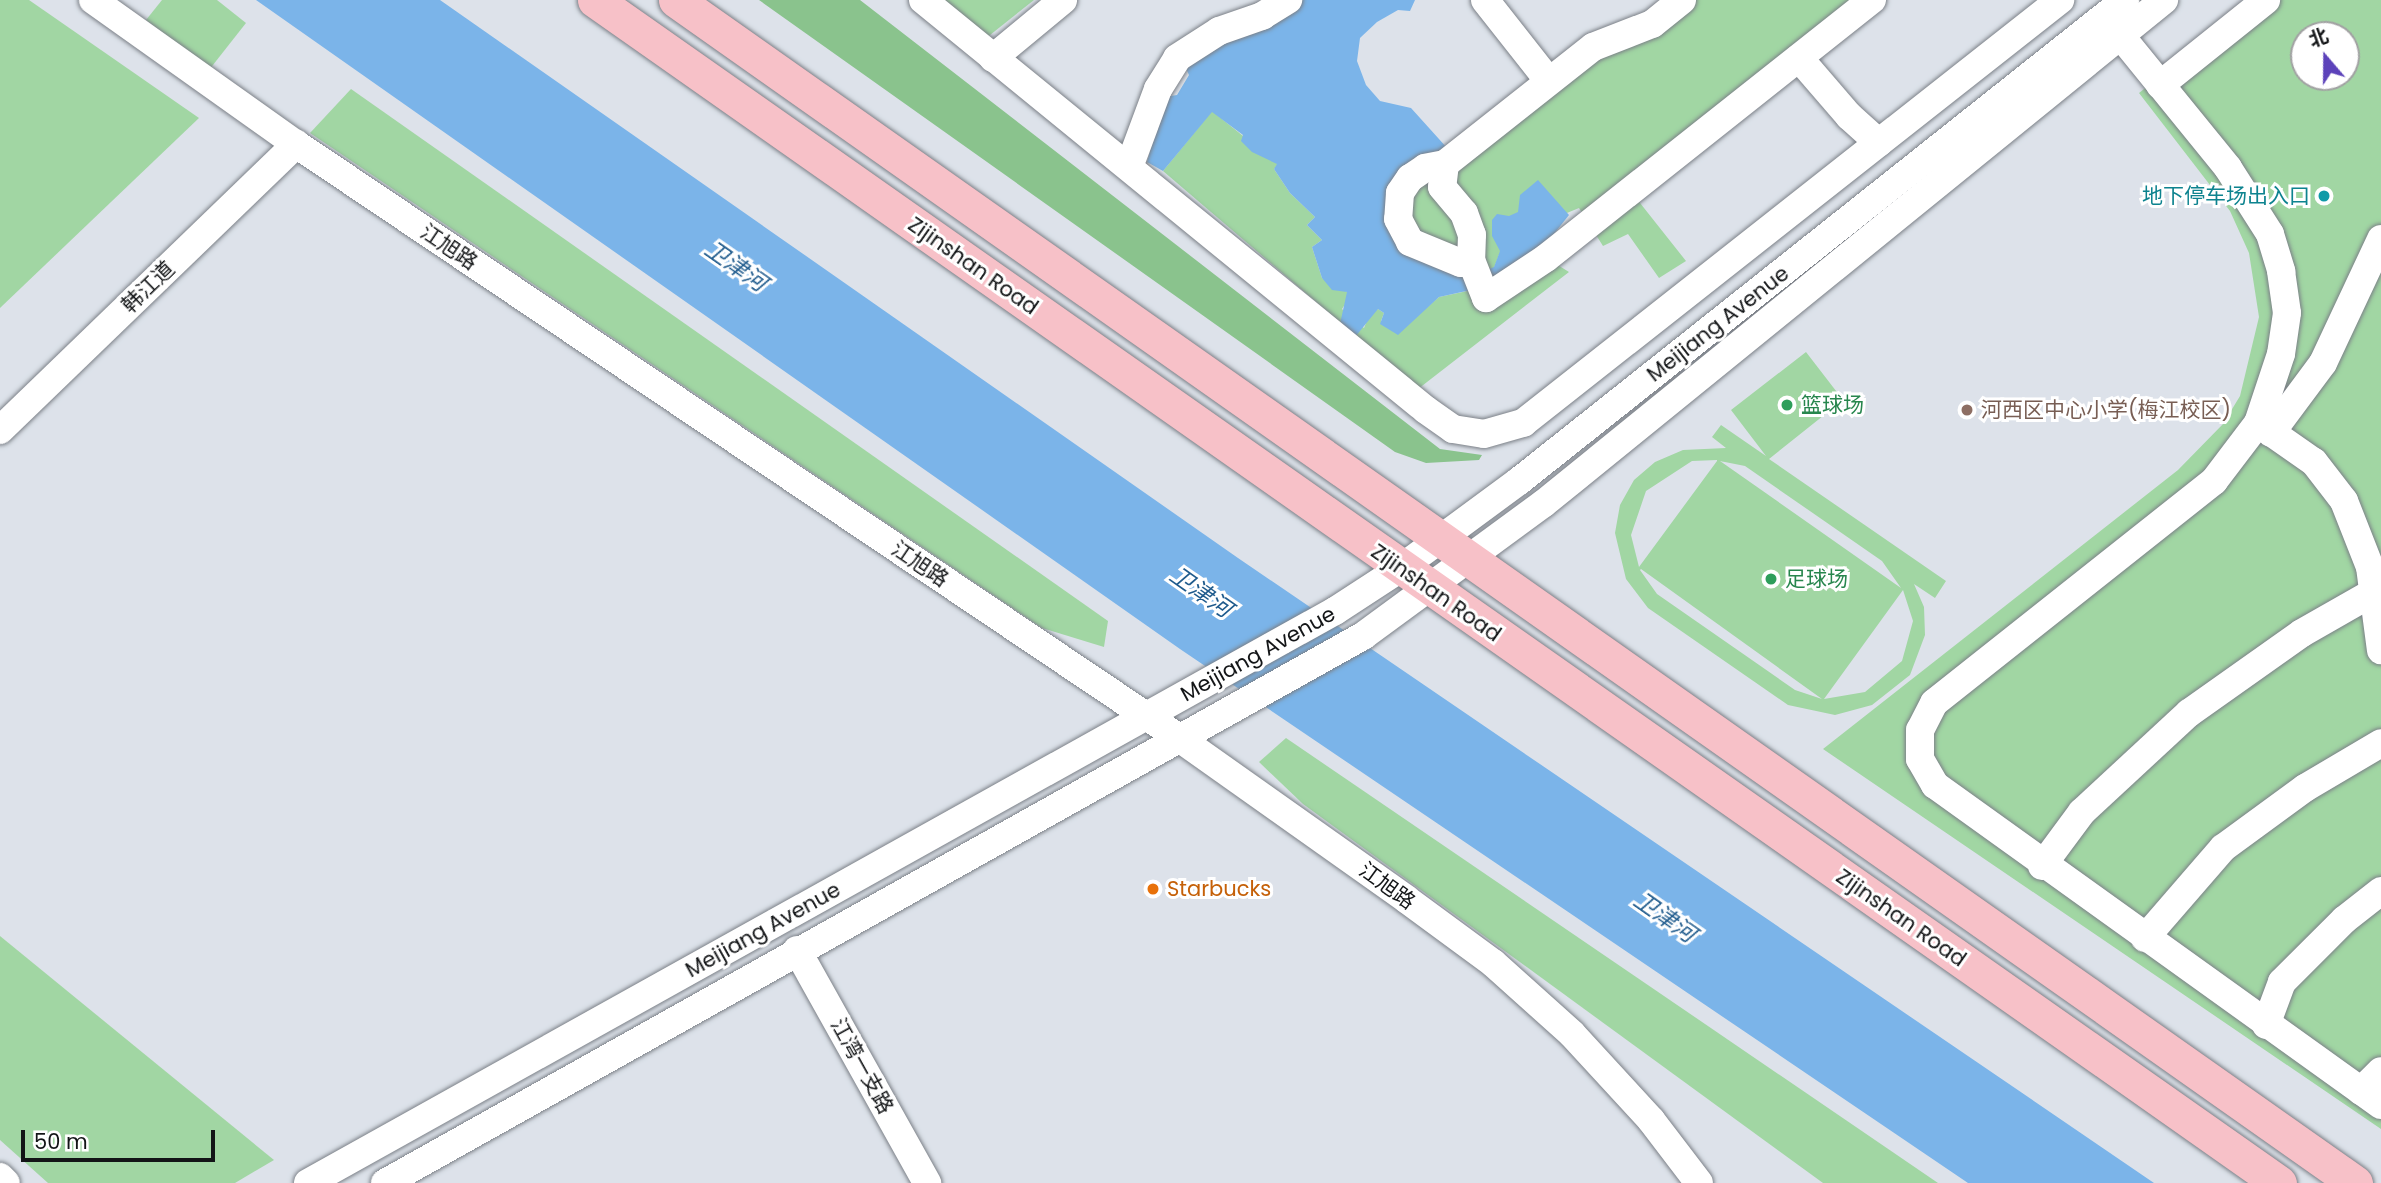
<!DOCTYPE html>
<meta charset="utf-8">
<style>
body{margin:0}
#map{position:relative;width:2381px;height:1183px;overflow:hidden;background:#dde2ea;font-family:Poppins,"Noto Sans SC",sans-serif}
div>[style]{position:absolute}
.green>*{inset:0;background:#a1d6a3}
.forest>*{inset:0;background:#8ac38d}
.water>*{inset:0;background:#7bb4e9}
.roads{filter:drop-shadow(0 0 2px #7b8087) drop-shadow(0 0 2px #7b8087)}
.minor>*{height:28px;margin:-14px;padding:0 14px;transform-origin:14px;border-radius:14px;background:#fff}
.major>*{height:35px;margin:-17.5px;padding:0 17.5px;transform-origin:17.5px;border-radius:17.5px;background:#f7c1c8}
.dots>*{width:19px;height:19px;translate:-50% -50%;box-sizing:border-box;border:4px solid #fff;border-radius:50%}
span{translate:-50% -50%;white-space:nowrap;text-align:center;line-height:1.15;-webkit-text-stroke:6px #fff;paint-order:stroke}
.culture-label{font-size:21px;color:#0d838f}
.right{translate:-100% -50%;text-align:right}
.street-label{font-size:21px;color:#131517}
.leisure-label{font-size:21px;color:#27864d}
.left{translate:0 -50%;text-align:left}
.education-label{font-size:21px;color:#785e54}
.food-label{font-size:21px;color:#c56008}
.water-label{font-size:23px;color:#1f5b8d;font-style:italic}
.north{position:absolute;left:2290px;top:21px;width:70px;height:70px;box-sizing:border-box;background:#fff;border:2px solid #a1a1a2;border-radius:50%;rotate:340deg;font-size:19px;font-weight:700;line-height:28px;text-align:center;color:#131517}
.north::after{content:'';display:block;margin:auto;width:24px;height:32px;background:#5c42ba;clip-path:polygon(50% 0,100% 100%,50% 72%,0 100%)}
.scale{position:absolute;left:21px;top:1130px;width:194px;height:32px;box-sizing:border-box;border:4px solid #131517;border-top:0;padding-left:9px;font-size:21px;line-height:24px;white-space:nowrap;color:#131517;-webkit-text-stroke:5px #fff;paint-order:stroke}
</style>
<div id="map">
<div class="green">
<i style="clip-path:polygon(0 0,29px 0,199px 118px,0 308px)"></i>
<i style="clip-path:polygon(162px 0,217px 0,246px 23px,209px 70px,146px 20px)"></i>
<i style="clip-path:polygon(939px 0,1034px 0,985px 39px)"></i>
<i style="clip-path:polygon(1666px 0,1855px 0,1625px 184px,1686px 261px,1659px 278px,1628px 234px,1603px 246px,1579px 208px,1511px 236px,1569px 272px,1418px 389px,1163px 171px,1212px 111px,1278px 164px,1274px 169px,1290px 193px,1315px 217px,1307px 225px,1322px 240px,1312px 247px,1322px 278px,1347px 292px,1349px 298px,1342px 309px,1364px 328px,1370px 313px,1378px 309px,1384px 313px,1381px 321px,1402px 329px,1439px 297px,1491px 286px,1500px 252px,1494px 268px,1468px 278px,1441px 258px,1388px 193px,1452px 166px)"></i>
<i style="clip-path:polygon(evenodd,2256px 0,2381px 0,2381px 1129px,1823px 749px,2178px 470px,2223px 424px,2240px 396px,2259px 317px,2249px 253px,2230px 211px,2139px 93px,2256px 0,2304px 35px,2346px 35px,2346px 77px,2304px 77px,2304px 35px)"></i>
<i style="clip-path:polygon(351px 89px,1108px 621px,1104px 647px,1042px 628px,310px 133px)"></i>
<i style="clip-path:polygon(evenodd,1806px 352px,1843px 400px,1769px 459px,1946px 581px,1935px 598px,1914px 584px,1924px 607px,1925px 635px,1910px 675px,1872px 705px,1835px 715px,1788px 705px,1648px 608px,1626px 579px,1615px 533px,1620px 505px,1634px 480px,1655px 462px,1683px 450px,1726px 448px,1712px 437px,1721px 425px,1766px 456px,1731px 410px,1806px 352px,1717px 460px,1717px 461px,1639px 567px,1631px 535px,1646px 491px,1692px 461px,1717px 460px,1806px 352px,1720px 461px,1745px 466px,1882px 561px,1901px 588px,1720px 461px,1806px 352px,1640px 570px,1641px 569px,1822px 699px,1795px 690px,1657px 594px,1640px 570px,1806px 352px,1903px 590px,1913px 621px,1902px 661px,1865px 692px,1824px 699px,1903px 590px)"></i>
<i style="clip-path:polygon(1286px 738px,1938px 1183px,1823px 1183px,1303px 804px,1259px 762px)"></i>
<i style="clip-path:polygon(0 936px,274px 1160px,235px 1183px,48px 1183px,0 1140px)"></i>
</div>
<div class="forest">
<i style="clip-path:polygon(759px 0,860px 0,1440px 449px,1482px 455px,1479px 460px,1426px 463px,1395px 452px)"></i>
</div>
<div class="water">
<i style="clip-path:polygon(256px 0,440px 0,1238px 558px,2154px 1183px,1968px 1183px,1180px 649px)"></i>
<i style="clip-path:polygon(1295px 0,1415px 0,1410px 11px,1398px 10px,1377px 22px,1360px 38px,1357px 61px,1366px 85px,1380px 101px,1411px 108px,1448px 149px,1388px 214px,1468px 278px,1494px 267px,1500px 251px,1492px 236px,1492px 220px,1497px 214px,1509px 216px,1518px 212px,1520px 195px,1538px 180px,1569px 215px,1534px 259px,1471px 290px,1439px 297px,1398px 335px,1380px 324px,1384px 313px,1378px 309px,1355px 337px,1338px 333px,1347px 292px,1332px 290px,1322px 278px,1312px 247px,1322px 240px,1307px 225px,1315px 217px,1290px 193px,1274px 169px,1277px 164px,1252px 152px,1241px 141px,1243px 135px,1212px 112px,1163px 171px,1147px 162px,1165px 97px,1177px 95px,1189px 75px,1182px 60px)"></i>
</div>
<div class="roads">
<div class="minor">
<i style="left:93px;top:0;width:249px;rotate:35.4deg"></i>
<i style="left:296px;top:144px;width:1064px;rotate:33.93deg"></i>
<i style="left:1179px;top:738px;width:278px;rotate:35.3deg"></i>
<i style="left:1406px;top:899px;width:108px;rotate:36.3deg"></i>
<i style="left:1493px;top:963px;width:106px;rotate:41.9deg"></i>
<i style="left:1572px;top:1034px;width:117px;rotate:47.4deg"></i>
<i style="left:1651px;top:1120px;width:79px;rotate:52.7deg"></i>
<i style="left:923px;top:0;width:649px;rotate:39.18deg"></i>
<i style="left:1426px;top:410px;width:33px;rotate:35deg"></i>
<i style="left:1453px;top:429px;width:31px;rotate:9deg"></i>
<i style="left:1484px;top:434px;width:41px;rotate:-15.8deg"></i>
<i style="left:1523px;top:423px;width:684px;rotate:-38.23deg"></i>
<i style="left:1485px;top:0;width:102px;rotate:51.8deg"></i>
<i style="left:1682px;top:0;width:38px;rotate:141deg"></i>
<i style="left:1652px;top:24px;width:63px;rotate:158.7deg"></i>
<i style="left:1593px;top:47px;width:189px;rotate:141.7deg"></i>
<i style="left:1445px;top:164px;width:23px;rotate:97deg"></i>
<i style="left:1442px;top:187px;width:34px;rotate:50deg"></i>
<i style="left:1464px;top:213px;width:23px;rotate:70deg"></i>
<i style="left:1472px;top:235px;width:25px;rotate:92deg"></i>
<i style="left:1471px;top:260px;width:41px;rotate:68.5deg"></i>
<i style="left:1486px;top:298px;width:72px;rotate:-33.7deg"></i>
<i style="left:1546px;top:258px;width:416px;rotate:-38.4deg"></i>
<i style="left:2120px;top:35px;width:171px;rotate:50.9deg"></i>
<i style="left:2228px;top:168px;width:78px;rotate:57.5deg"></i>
<i style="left:2270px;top:234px;width:39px;rotate:73deg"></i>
<i style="left:2281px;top:271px;width:42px;rotate:81.9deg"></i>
<i style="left:2287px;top:313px;width:41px;rotate:98.3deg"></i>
<i style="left:2281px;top:354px;width:73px;rotate:108.4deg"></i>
<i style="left:2258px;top:423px;width:73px;rotate:127.2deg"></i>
<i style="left:2214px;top:481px;width:357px;rotate:141.6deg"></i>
<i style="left:1934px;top:703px;width:30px;rotate:117deg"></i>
<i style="left:1920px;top:730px;width:29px;rotate:90deg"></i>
<i style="left:1920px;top:759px;width:30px;rotate:60deg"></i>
<i style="left:1935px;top:785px;width:549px;rotate:35.66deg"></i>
<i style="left:993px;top:58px;width:91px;rotate:-39.6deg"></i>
<i style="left:1799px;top:58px;width:77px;rotate:49.2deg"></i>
<i style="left:1849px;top:116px;width:40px;rotate:42deg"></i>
<i style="left:2160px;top:85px;width:136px;rotate:-38.7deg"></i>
<i style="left:1445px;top:164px;width:20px;rotate:169deg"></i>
<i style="left:1425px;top:168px;width:18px;rotate:146deg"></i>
<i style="left:1410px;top:178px;width:18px;rotate:124deg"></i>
<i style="left:1400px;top:193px;width:26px;rotate:94deg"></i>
<i style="left:1398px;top:219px;width:26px;rotate:62deg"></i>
<i style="left:1410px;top:242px;width:55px;rotate:22.4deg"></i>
<i style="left:1461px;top:263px;width:10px;rotate:-17deg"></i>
<i style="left:1129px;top:167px;width:83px;rotate:-69.6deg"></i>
<i style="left:1158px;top:89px;width:36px;rotate:-58deg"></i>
<i style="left:1177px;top:58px;width:50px;rotate:-32.7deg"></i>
<i style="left:1219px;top:31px;width:46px;rotate:-19.2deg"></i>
<i style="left:1262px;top:16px;width:31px;rotate:-32deg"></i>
<i style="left:2258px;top:423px;width:68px;rotate:34.9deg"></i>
<i style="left:2314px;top:462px;width:49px;rotate:52.4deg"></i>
<i style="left:2344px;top:501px;width:71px;rotate:68.5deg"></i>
<i style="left:2370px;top:567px;width:84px;rotate:82.5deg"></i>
<i style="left:0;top:430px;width:412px;rotate:-44deg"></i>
<i style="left:2271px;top:433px;width:87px;rotate:-53.4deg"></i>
<i style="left:2323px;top:363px;width:137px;rotate:-64.9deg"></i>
<i style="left:2042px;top:866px;width:67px;rotate:-53.5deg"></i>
<i style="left:2082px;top:812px;width:146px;rotate:-42.8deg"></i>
<i style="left:2189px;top:713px;width:138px;rotate:-35.3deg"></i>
<i style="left:2302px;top:633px;width:83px;rotate:-29.7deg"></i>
<i style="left:2145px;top:938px;width:119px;rotate:-49.1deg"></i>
<i style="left:2223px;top:848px;width:102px;rotate:-36.2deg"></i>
<i style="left:2305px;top:788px;width:88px;rotate:-30.6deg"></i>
<i style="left:797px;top:950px;width:267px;rotate:60.8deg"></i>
<i style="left:2266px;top:1025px;width:46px;rotate:-69.6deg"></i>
<i style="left:2282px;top:982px;width:88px;rotate:-45deg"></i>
<i style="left:2344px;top:920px;width:47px;rotate:-38.1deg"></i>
<i style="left:2361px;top:1091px;width:28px;rotate:-45deg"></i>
<i style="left:0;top:1177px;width:8px;rotate:45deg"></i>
<i style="left:308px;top:1183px;width:1176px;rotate:-29.12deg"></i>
<i style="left:1335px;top:611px;width:79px;rotate:-33.1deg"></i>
<i style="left:1401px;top:568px;width:147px;rotate:-36.4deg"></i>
<i style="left:1519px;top:481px;width:774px;rotate:-38.44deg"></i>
<i style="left:385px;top:1183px;width:1121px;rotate:-29.22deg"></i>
<i style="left:1363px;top:636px;width:223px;rotate:-36.3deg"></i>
<i style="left:1543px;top:504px;width:800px;rotate:-39.06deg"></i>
</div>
<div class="major">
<i style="left:595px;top:0;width:2058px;rotate:35.09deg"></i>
<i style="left:676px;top:0;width:2054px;rotate:35.17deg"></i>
</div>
</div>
<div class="dots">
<i style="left:2324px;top:196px;background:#0f9aa8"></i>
<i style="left:1787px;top:405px;background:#2e9e5b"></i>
<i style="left:1967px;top:410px;background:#8d6e63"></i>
<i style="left:1771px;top:579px;background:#2e9e5b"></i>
<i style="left:1153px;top:889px;background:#e8710a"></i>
</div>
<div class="culture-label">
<span class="right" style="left:2310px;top:196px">地下停车场出入口</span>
</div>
<div class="street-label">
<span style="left:449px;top:247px;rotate:34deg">江旭路</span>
<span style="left:973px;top:266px;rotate:35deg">Zijinshan Road</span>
<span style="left:148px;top:287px;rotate:-44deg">韩江道</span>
<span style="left:1718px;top:324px;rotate:-38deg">Meijiang Avenue</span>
<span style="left:920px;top:564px;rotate:34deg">江旭路</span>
<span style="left:1436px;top:593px;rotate:35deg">Zijinshan Road</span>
<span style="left:1258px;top:654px;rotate:-29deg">Meijiang Avenue</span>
<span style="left:1387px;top:886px;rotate:36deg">江旭路</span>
<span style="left:1901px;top:918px;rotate:35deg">Zijinshan Road</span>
<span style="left:763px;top:930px;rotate:-29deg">Meijiang Avenue</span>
<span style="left:862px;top:1066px;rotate:61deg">江湾一支路</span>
</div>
<div class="leisure-label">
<span class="left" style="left:1801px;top:405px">篮球场</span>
<span class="left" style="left:1785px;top:579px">足球场</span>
</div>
<div class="education-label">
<span class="left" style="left:1981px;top:410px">河西区中心小学(梅江校区)</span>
</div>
<div class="food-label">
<span class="left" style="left:1167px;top:889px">Starbucks</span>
</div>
<div class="water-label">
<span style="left:736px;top:266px;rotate:35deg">卫津河</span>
<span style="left:1201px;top:592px;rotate:35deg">卫津河</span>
<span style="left:1665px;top:917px;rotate:35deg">卫津河</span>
</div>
<div class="north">北</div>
<div class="scale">50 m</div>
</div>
